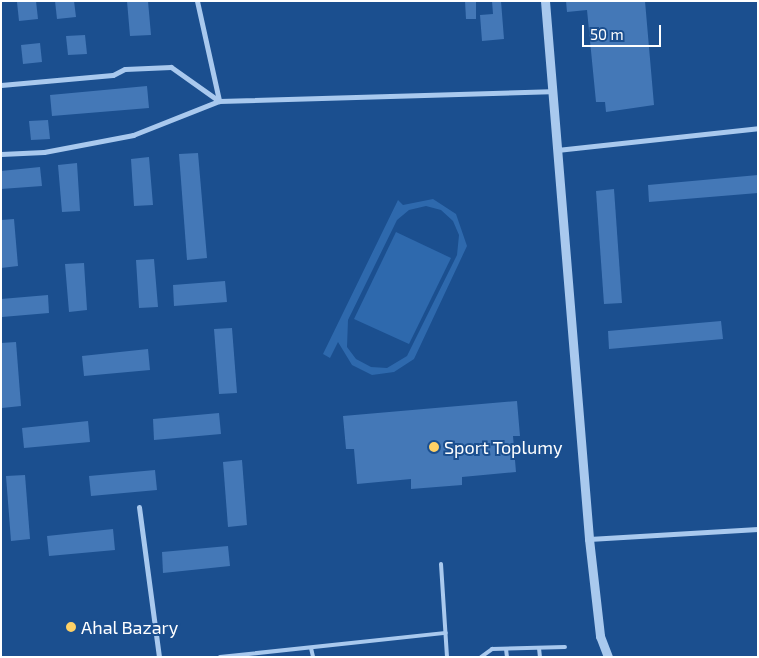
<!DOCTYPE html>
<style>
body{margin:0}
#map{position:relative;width:759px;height:658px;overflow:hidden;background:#1b4f8f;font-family:"Exo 2",sans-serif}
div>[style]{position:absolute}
.green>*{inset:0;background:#2e69ad}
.building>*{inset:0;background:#4478b7}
.service>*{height:4px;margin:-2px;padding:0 2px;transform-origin:2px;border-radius:2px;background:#a9c9ee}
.minor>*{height:5px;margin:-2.5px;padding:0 2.5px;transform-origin:2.5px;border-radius:2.5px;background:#a9c9ee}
.tertiary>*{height:9px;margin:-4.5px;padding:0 4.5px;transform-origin:4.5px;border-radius:4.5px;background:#a9c9ee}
.dots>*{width:14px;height:14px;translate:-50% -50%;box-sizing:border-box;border:2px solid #1b4f8f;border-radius:50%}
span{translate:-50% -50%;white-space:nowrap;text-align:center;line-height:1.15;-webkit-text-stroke:4px #1b4f8f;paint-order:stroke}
.poi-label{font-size:18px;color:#fff}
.left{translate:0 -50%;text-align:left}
.frame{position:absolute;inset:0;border:2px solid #fff;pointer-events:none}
.scale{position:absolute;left:582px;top:25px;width:79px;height:22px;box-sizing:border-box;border:2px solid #fff;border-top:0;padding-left:6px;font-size:15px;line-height:18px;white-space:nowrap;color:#fff;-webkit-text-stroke:4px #1b4f8f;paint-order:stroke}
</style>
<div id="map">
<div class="green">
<i style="clip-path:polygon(evenodd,433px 199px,456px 214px,467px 246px,414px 359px,394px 372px,372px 375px,352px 365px,338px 342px,330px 358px,323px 354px,398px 200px,403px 205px,433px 199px,426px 206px,441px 210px,453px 221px,459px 235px,457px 255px,407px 356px,387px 368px,371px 367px,356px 359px,347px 347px,348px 320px,397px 220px,409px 210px,426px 206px)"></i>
<i style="clip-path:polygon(396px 232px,451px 258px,409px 344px,354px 319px)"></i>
</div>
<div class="building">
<i style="clip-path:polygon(36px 1px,38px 19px,19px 21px,17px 2px)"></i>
<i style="clip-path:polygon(55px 1px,74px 1px,76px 17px,57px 19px)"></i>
<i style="clip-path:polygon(127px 1px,148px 1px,151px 35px,130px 36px)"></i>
<i style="clip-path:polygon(465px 1px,476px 1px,476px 19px,466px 19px)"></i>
<i style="clip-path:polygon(492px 1px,501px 1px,504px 39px,482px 41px,480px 15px,493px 14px)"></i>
<i style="clip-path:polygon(566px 1px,645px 1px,654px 105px,606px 112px,605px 102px,596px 102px,587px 10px,567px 12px)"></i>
<i style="clip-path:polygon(85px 35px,87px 54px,68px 55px,66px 36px)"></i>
<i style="clip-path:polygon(40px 43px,42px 62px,23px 64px,21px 45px)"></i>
<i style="clip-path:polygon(147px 86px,149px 108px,52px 116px,50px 95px)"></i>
<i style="clip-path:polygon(48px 120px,50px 139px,31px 140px,29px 121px)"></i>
<i style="clip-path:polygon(198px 153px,207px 258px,187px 260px,179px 154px)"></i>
<i style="clip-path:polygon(149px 157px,153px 205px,134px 206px,131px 159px)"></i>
<i style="clip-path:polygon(77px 163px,80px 211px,62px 212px,58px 165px)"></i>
<i style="clip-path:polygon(40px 167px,42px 186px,1px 189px,1px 171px)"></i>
<i style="clip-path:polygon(758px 175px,758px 193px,649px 202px,648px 185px)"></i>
<i style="clip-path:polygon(614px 189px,622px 303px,604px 304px,596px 191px)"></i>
<i style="clip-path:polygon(14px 219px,18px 266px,1px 268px,1px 220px)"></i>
<i style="clip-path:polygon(154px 259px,158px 307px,139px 308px,136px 260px)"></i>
<i style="clip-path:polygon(84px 263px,87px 310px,69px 312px,65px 264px)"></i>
<i style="clip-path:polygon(225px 281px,227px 302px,174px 306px,173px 285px)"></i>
<i style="clip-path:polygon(48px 295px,49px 313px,2px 317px,1px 299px)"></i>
<i style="clip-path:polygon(721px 321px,723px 339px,609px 349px,608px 331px)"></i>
<i style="clip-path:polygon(232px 328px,237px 393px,219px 394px,214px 329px)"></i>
<i style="clip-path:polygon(16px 342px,21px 406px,2px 408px,1px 343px)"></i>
<i style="clip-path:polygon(148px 349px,150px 370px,84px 376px,82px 356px)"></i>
<i style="clip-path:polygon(517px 401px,520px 436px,513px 436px,516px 472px,462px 477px,462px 485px,411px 489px,411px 479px,357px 484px,354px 449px,346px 449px,343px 416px)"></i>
<i style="clip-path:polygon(219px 413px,221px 434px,154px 440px,153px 419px)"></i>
<i style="clip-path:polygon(88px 421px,90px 442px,24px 448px,22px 428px)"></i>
<i style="clip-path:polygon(242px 460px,247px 525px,228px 527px,223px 462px)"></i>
<i style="clip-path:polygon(155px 470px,157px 490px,91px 496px,89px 476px)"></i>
<i style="clip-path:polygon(25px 475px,30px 539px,11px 541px,6px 476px)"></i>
<i style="clip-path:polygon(113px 529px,115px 550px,49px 556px,47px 536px)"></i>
<i style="clip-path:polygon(228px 546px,230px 566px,163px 573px,162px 552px)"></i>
</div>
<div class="service">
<i style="left:441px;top:564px;width:93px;rotate:86.3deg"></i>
<i style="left:311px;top:648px;width:9px;rotate:77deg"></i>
<i style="left:539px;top:648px;width:9px;rotate:84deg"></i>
<i style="left:506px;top:649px;width:8px;rotate:83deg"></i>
<i style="left:220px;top:657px;width:227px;rotate:-6.1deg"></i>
<i style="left:481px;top:657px;width:14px;rotate:-36deg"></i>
<i style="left:492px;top:649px;width:73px;rotate:-1.6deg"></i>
</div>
<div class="minor">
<i style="left:197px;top:1px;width:101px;rotate:77.5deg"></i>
<i style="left:1px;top:85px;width:112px;rotate:-5.1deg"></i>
<i style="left:113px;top:75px;width:13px;rotate:-27deg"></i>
<i style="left:125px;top:69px;width:46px;rotate:-2.5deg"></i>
<i style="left:171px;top:67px;width:59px;rotate:35.3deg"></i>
<i style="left:557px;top:150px;width:202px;rotate:-6.2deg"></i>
<i style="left:1px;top:154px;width:43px;rotate:-2.7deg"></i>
<i style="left:44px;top:152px;width:91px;rotate:-10.8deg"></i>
<i style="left:133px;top:135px;width:92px;rotate:-21.6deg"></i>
<i style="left:219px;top:101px;width:331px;rotate:-1.7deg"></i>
<i style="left:139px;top:507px;width:151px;rotate:82.4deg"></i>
<i style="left:589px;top:539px;width:169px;rotate:-3.4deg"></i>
</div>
<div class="tertiary">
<i style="left:545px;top:1px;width:540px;rotate:85.32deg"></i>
<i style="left:589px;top:539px;width:98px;rotate:83.5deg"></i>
<i style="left:600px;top:636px;width:22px;rotate:69deg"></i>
</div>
<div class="dots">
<i style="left:434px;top:447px;background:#ffd166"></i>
<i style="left:71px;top:627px;background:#ffd166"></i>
</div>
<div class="poi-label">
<span class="left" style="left:444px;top:447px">Sport Toplumy</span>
<span class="left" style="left:81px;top:627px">Ahal Bazary</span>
</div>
<div class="frame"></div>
<div class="scale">50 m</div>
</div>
